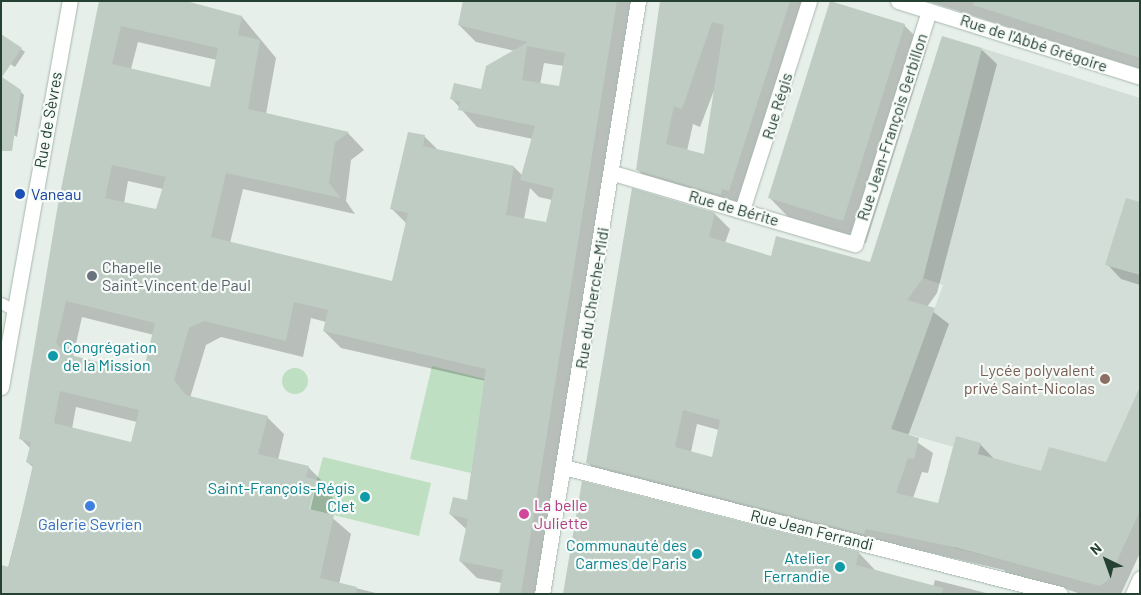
<!DOCTYPE html>
<meta charset="utf-8">
<style>
body{margin:0}
#map{position:relative;width:1141px;height:595px;overflow:hidden;background:#e6efe9;font-family:Barlow,sans-serif}
div>[style]{position:absolute}
.built>*{inset:0;background:#d4ded8}
.green>*{inset:0;background:#bfdfc2}
.round{border-radius:50%}
.shadow>*{inset:0;background:#0003}
.building>*{inset:0;background:#beccc4}
.roads{filter:drop-shadow(0 0 1px #a8b7af) drop-shadow(0 0 1px #a8b7af)}
.service>*{height:11px;margin:-5.5px;padding:0 5.5px;transform-origin:5.5px;border-radius:5.5px;background:#fff}
.minor>*{height:15px;margin:-7.5px;padding:0 7.5px;transform-origin:7.5px;border-radius:7.5px;background:#fff}
.secondary>*{height:15px;margin:-7.5px;padding:0 7.5px;transform-origin:7.5px;border-radius:7.5px;background:#fff}
.dots>*{width:14px;height:14px;translate:-50% -50%;box-sizing:border-box;border:2px solid #f7fbf8;border-radius:50%}
span{translate:-50% -50%;white-space:nowrap;text-align:center;line-height:1.15;-webkit-text-stroke:4.5px #f7fbf8;paint-order:stroke}
.street-label{font-size:16px;color:#244134}
.transit-label{font-size:16px;color:#164399}
.left{translate:0 -50%;text-align:left}
.worship-label{font-size:16px;color:#5b616d}
.culture-label{font-size:16px;color:#0d838f}
.right{translate:-100% -50%;text-align:right}
.education-label{font-size:16px;color:#785e54}
.hotel-label{font-size:16px;color:#b23c85}
.shop-label{font-size:16px;color:#366cbe}
.frame{position:absolute;inset:0;border:2px solid #244134;pointer-events:none}
.north{position:absolute;left:1081px;top:535px;width:50px;height:50px;-webkit-text-stroke:4px #f7fbf8;paint-order:stroke;rotate:318deg;font-size:14px;font-weight:700;line-height:20px;text-align:center;color:#244134}
.north::after{content:'';display:block;margin:auto;width:18px;height:22px;background:#244134;clip-path:polygon(50% 0,100% 100%,50% 72%,0 100%)}
</style>
<div id="map">
<div class="built">
<i style="clip-path:polygon(982px 48px,1140px 98px,1140px 498px,1005px 560px,954px 548px,978px 454px,891px 429px,943px 285px,923px 278px)"></i>
</div>
<div class="green">
<i style="clip-path:polygon(432px 366px,485px 379px,471px 473px,410px 459px)"></i>
<i class="round" style="left:282px;top:368px;width:26px;height:26px"></i>
<i style="clip-path:polygon(323px 457px,431px 483px,419px 536px,309px 509px)"></i>
</div>
<div class="shadow">
<i style="clip-path:polygon(evenodd,102px 1px,242px 17px,276px 58px,266px 114px,348px 133px,364px 150px,351px 160px,346px 201px,355px 214px,243px 189px,230px 243px,393px 282px,407px 224px,391px 208px,424px 136px,438px 150px,514px 167px,523px 176px,533px 139px,477px 127px,452px 99px,482px 90px,515px 51px,476px 42px,459px 25px,465px 1px,634px 1px,540px 594px,501px 594px,502px 583px,477px 578px,460px 561px,467px 530px,450px 514px,468px 502px,486px 381px,341px 348px,324px 331px,326px 322px,311px 318px,303px 357px,221px 337px,206px 345px,190px 398px,267px 417px,284px 434px,278px 460px,308px 467px,325px 484px,324px 489px,333px 498px,329px 515px,351px 534px,339px 584px,380px 594px,1px 594px,34px 468px,27px 462px,31px 449px,20px 438px,102px 1px,138px 42px,217px 60px,211px 88px,131px 69px,138px 42px,102px 1px,544px 63px,564px 66px,560px 88px,540px 85px,544px 63px,102px 1px,128px 181px,163px 189px,157px 210px,124px 203px,128px 181px,102px 1px,530px 188px,539px 197px,552px 200px,547px 223px,524px 219px,530px 188px,102px 1px,82px 317px,154px 335px,144px 375px,73px 357px,82px 317px,102px 1px,76px 407px,137px 422px,132px 443px,72px 429px,76px 407px,102px 1px,314px 484px,316px 486px,309px 516px,306px 515px,314px 484px)"></i>
<i style="clip-path:polygon(evenodd,661px 1px,805px 1px,748px 209px,656px 188px,637px 169px,661px 1px,715px 88px,705px 156px,687px 151px,693px 124px,700px 127px,715px 88px)"></i>
<i style="clip-path:polygon(927px 1px,1140px 1px,1140px 69px)"></i>
<i style="clip-path:polygon(904px 25px,927px 48px,866px 243px,792px 221px,769px 197px)"></i>
<i style="clip-path:polygon(evenodd,943px 37px,982px 50px,997px 64px,937px 293px,927px 307px,949px 324px,908px 436px,933px 453px,928px 473px,922px 472px,913px 498px,938px 504px,980px 444px,995px 460px,1042px 473px,1107px 464px,1140px 387px,1140px 553px,1121px 594px,1081px 594px,1057px 586px,1017px 584px,1004px 570px,602px 477px,587px 462px,633px 190px,715px 214px,730px 229px,725px 243px,772px 258px,871px 263px,943px 37px,697px 424px,719px 430px,713px 458px,691px 452px,697px 424px)"></i>
<i style="clip-path:polygon(21px 49px,25px 52px,15px 67px,1px 58px)"></i>
<i style="clip-path:polygon(20px 91px,24px 95px,17px 137px,1px 127px)"></i>
<i style="clip-path:polygon(1140px 203px,1140px 285px,1121px 279px,1107px 264px)"></i>
<i style="clip-path:polygon(859px 553px,875px 570px,933px 587px,935px 580px,990px 594px,565px 594px)"></i>
</div>
<div class="building">
<i style="clip-path:polygon(evenodd,99px 1px,186px 1px,242px 16px,238px 35px,260px 40px,248px 109px,349px 132px,335px 143px,329px 183px,341px 198px,226px 173px,211px 237px,392px 281px,408px 213px,390px 209px,408px 132px,425px 135px,423px 146px,514px 166px,506px 215px,546px 222px,554px 188px,520px 180px,535px 126px,458px 110px,460px 102px,450px 99px,454px 83px,481px 89px,486px 66px,528px 42px,458px 25px,463px 1px,617px 1px,521px 594px,499px 594px,503px 570px,459px 561px,468px 519px,449px 514px,453px 497px,467px 500px,486px 369px,323px 331px,328px 310px,294px 302px,286px 341px,204px 321px,189px 328px,174px 380px,186px 395px,268px 416px,258px 454px,309px 466px,306px 477px,317px 480px,309px 509px,334px 515px,320px 578px,357px 587px,356px 594px,1px 594px,1px 565px,9px 567px,33px 465px,26px 462px,31px 442px,19px 439px,58px 204px,99px 1px,121px 26px,218px 48px,210px 87px,112px 64px,121px 26px,99px 1px,527px 46px,565px 53px,559px 86px,522px 80px,527px 46px,99px 1px,112px 165px,166px 177px,156px 209px,105px 198px,112px 165px,99px 1px,66px 301px,155px 323px,143px 373px,66px 354px,56px 343px,66px 301px,99px 1px,60px 391px,139px 410px,131px 442px,54px 423px,60px 391px)"></i>
<i style="clip-path:polygon(evenodd,660px 1px,790px 1px,729px 191px,722px 189px,721px 195px,636px 170px,660px 1px,712px 22px,724px 25px,704px 154px,666px 144px,674px 106px,682px 109px,712px 22px)"></i>
<i style="clip-path:polygon(830px 1px,905px 24px,843px 221px,768px 198px)"></i>
<i style="clip-path:polygon(973px 1px,1140px 1px,1140px 58px,973px 5px)"></i>
<i style="clip-path:polygon(1px 34px,22px 48px,2px 77px,21px 90px,12px 151px,1px 151px)"></i>
<i style="clip-path:polygon(evenodd,942px 36px,982px 48px,923px 278px,907px 300px,935px 308px,891px 429px,919px 438px,914px 459px,908px 458px,896px 493px,938px 503px,956px 436px,981px 443px,978px 454px,1041px 471px,1049px 447px,1106px 462px,1140px 387px,1140px 511px,1108px 580px,1100px 586px,954px 547px,866px 529px,864px 534px,586px 463px,632px 188px,715px 213px,709px 237px,771px 256px,776px 236px,870px 262px,942px 36px,683px 410px,720px 420px,712px 457px,675px 447px,683px 410px)"></i>
<i style="clip-path:polygon(1126px 198px,1140px 202px,1140px 275px,1105px 265px)"></i>
<i style="clip-path:polygon(582px 481px,859px 552px,856px 565px,943px 588px,942px 594px,563px 594px)"></i>
</div>
<div class="roads">
<div class="service">
<i style="left:1px;top:303px;width:15px;rotate:28deg"></i>
</div>
<div class="minor">
<i style="left:898px;top:1px;width:254px;rotate:17.4deg"></i>
<i style="left:613px;top:173px;width:252px;rotate:16.4deg"></i>
<i style="left:855px;top:244px;width:244px;rotate:-72.4deg"></i>
<i style="left:742px;top:210px;width:219px;rotate:-72.2deg"></i>
<i style="left:564px;top:467px;width:512px;rotate:14.36deg"></i>
<i style="left:542px;top:594px;width:601px;rotate:-80.8deg"></i>
</div>
<div class="secondary">
<i style="left:1px;top:387px;width:392px;rotate:-79.9deg"></i>
<i style="left:1133px;top:594px;width:17px;rotate:-66deg"></i>
</div>
</div>
<div class="dots">
<i style="left:20px;top:194px;background:#1a4fb4"></i>
<i style="left:92px;top:276px;background:#6b7280"></i>
<i style="left:53px;top:356px;background:#0f9aa8"></i>
<i style="left:1105px;top:379px;background:#8d6e63"></i>
<i style="left:365px;top:497px;background:#0f9aa8"></i>
<i style="left:90px;top:506px;background:#3f7fe0"></i>
<i style="left:524px;top:514px;background:#d1479c"></i>
<i style="left:697px;top:554px;background:#0f9aa8"></i>
<i style="left:840px;top:567px;background:#0f9aa8"></i>
</div>
<div class="street-label">
<span style="left:1034px;top:43px;rotate:18deg">Rue de l'Abbé Grégoire</span>
<span style="left:777px;top:106px;rotate:-73deg">Rue Régis</span>
<span style="left:48px;top:120px;rotate:-80deg">Rue de Sèvres</span>
<span style="left:892px;top:127px;rotate:-72deg">Rue Jean-François Gerbillon</span>
<span style="left:734px;top:208px;rotate:16deg">Rue de Bérite</span>
<span style="left:592px;top:298px;rotate:-81deg">Rue du Cherche-Midi</span>
<span style="left:812px;top:530px;rotate:14deg">Rue Jean Ferrandi</span>
</div>
<div class="transit-label">
<span class="left" style="left:31px;top:194px">Vaneau</span>
</div>
<div class="worship-label">
<span class="left" style="left:102px;top:276px">Chapelle<br>Saint-Vincent de Paul</span>
</div>
<div class="culture-label">
<span class="left" style="left:63px;top:356px">Congrégation<br>de la Mission</span>
<span class="right" style="left:355px;top:497px">Saint-François-Régis<br>Clet</span>
<span class="right" style="left:687px;top:554px">Communauté des<br>Carmes de Paris</span>
<span class="right" style="left:830px;top:567px">Atelier<br>Ferrandie</span>
</div>
<div class="education-label">
<span class="right" style="left:1095px;top:379px">Lycée polyvalent<br>privé Saint-Nicolas</span>
</div>
<div class="hotel-label">
<span class="left" style="left:534px;top:514px">La belle<br>Juliette</span>
</div>
<div class="shop-label">
<span style="left:90px;top:524px">Galerie Sevrien</span>
</div>
<div class="frame"></div>
<div class="north">N</div>
</div>
